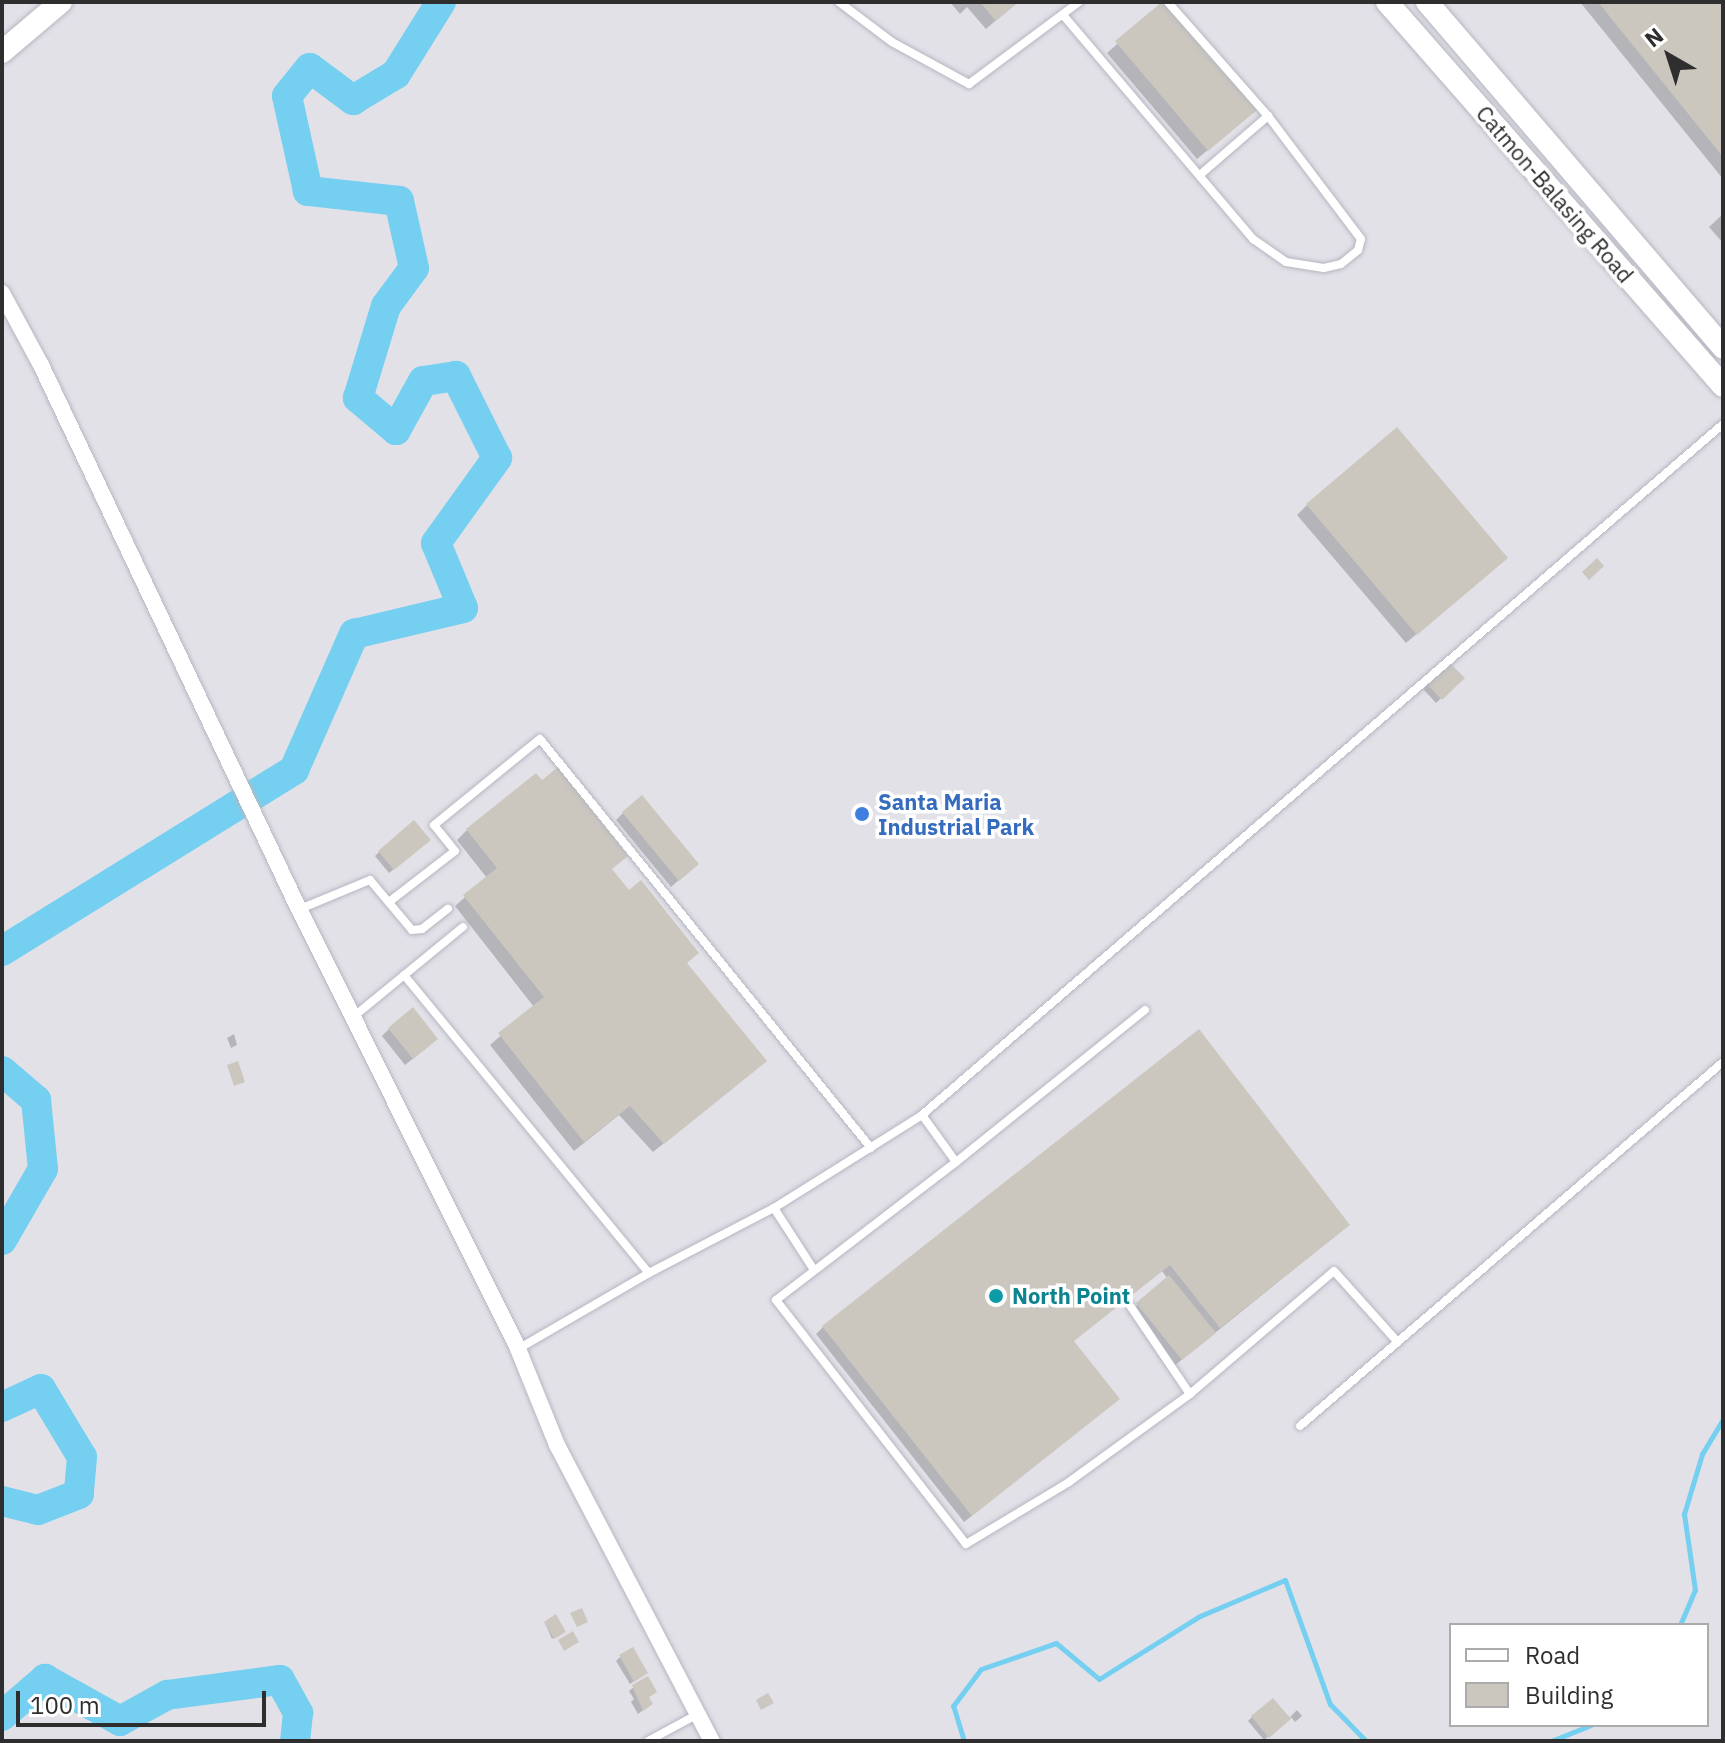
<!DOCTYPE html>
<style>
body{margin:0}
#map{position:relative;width:1725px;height:1743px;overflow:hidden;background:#efe9e1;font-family:"IBM Plex Sans",sans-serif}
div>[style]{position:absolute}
.industrial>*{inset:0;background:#e3e1e8}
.shadow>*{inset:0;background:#0003}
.stream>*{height:5px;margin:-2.5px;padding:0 2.5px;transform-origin:2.5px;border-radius:2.5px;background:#75cff0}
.river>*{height:30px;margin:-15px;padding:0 15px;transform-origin:15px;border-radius:15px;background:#75cff0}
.building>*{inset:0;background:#cbc7bf}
.roads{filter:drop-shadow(0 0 2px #b4b7c1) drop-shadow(0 0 2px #b4b7c1)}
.lane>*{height:8px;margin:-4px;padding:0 4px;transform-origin:4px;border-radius:4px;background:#fff}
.street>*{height:16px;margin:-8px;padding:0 8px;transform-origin:8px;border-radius:8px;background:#fff}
.secondary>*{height:22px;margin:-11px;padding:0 11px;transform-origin:11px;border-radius:11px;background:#fff}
.dots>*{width:22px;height:22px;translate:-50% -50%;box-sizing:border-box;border:4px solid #fff;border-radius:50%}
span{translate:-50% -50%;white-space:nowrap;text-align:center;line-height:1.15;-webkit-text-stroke:7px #fff;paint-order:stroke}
.street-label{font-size:22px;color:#2e2e2e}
.shop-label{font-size:22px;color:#366cbe;font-weight:700}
.left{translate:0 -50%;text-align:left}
.culture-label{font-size:22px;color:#0d838f;font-weight:700}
.frame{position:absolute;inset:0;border:4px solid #2e2e2e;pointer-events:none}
.legend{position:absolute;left:1449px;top:1623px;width:260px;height:104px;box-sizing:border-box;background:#fff;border:2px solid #ababab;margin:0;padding:10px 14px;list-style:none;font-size:24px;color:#2e2e2e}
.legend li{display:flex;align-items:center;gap:16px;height:40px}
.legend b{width:40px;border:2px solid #ababab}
.north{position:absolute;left:1629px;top:16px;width:80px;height:80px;-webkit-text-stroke:6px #fff;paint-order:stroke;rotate:321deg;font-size:22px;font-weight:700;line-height:32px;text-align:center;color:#2e2e2e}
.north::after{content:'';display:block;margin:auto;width:28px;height:36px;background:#2e2e2e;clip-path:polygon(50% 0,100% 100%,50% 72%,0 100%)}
.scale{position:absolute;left:16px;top:1691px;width:250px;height:36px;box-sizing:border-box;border:4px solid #2e2e2e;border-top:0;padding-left:10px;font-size:24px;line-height:28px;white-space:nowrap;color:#2e2e2e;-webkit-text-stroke:6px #fff;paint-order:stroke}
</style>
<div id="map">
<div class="industrial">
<i style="clip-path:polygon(evenodd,2px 2px,1723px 2px,1723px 1741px,2px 1741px,2px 2px,1451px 1625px,1707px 1625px,1707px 1725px,1451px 1725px,1451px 1625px)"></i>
</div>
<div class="shadow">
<i style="clip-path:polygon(950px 2px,1017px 2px,986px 29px,967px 7px,960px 14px)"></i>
<i style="clip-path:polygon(1580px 2px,1723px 2px,1723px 179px)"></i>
<i style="clip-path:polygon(1164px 3px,1245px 119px,1197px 159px,1107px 53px)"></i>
<i style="clip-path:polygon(1723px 214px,1723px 243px,1709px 227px)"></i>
<i style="clip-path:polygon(1307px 505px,1496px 567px,1406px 643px,1297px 515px)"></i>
<i style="clip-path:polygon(1449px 665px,1462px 678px,1436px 703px,1423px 689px)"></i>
<i style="clip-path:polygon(623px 813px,689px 871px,671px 887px,616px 820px)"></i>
<i style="clip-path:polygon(467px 830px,610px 870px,685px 964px,754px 1071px,653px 1152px,619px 1115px,574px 1151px,490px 1045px,534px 1007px,455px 906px,487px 878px,457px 840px)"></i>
<i style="clip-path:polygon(424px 844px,389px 873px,375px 856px,379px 852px)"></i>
<i style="clip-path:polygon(389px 1029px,429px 1046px,405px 1065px,382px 1036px)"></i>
<i style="clip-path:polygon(234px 1034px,237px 1045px,231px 1048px,227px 1038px)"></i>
<i style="clip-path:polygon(1340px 1232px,1174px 1366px,1130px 1311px,1168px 1279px,1162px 1271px,1072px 1342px,1110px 1406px,964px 1522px,816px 1334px,823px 1327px)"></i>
<i style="clip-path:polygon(545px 1623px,562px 1633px,552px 1639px)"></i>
<i style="clip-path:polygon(620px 1657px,646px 1673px,630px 1684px,616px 1661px)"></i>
<i style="clip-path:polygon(634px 1687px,647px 1698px,646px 1708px,638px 1714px,631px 1702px,634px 1699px,629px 1691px)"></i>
<i style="clip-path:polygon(1297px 1710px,1302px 1716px,1295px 1722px,1291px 1717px,1264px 1740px,1248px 1721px,1252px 1717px,1288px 1719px)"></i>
</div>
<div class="stream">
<i style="left:1680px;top:1625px;width:38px;rotate:-67deg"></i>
<i style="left:1695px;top:1590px;width:77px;rotate:-98.2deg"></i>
<i style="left:1684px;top:1514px;width:63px;rotate:-73.3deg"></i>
<i style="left:1702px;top:1454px;width:41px;rotate:-59deg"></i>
<i style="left:964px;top:1741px;width:37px;rotate:-107deg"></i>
<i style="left:953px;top:1706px;width:46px;rotate:-52.9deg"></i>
<i style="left:981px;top:1669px;width:79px;rotate:-19.1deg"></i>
<i style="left:1056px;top:1643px;width:56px;rotate:39.9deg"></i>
<i style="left:1099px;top:1679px;width:119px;rotate:-32deg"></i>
<i style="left:1200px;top:1616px;width:92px;rotate:-23deg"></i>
<i style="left:1285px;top:1580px;width:132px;rotate:70.1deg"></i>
<i style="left:1330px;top:1704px;width:52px;rotate:45.8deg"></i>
<i style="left:1551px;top:1741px;width:43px;rotate:-21.8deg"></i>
</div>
<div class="river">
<i style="left:2px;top:951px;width:344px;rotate:-31.8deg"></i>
<i style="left:294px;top:770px;width:149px;rotate:-66.2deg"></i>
<i style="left:354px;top:634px;width:112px;rotate:-13.4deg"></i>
<i style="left:463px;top:608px;width:70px;rotate:-112.6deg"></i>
<i style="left:436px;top:543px;width:105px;rotate:-54.3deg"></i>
<i style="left:497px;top:458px;width:92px;rotate:-116.6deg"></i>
<i style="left:456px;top:376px;width:33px;rotate:171deg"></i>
<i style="left:423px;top:381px;width:56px;rotate:118.9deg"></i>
<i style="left:396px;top:430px;width:50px;rotate:-139.9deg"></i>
<i style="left:358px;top:398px;width:96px;rotate:-73.1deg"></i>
<i style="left:386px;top:306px;width:47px;rotate:-53.6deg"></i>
<i style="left:414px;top:268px;width:69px;rotate:-102.6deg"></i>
<i style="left:399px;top:201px;width:92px;rotate:-173.7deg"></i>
<i style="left:308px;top:191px;width:97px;rotate:-102.5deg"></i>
<i style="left:287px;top:96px;width:36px;rotate:-51deg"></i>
<i style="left:310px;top:68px;width:54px;rotate:36.7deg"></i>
<i style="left:353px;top:100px;width:50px;rotate:-31.2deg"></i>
<i style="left:396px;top:74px;width:85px;rotate:-58deg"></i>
<i style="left:2px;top:1071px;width:45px;rotate:40.5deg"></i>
<i style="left:36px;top:1100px;width:69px;rotate:84.2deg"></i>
<i style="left:43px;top:1169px;width:82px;rotate:120deg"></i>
<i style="left:2px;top:1407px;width:43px;rotate:-24.8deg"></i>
<i style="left:41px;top:1389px;width:79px;rotate:58.9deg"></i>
<i style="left:82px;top:1457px;width:37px;rotate:95deg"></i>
<i style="left:79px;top:1494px;width:44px;rotate:158.7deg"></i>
<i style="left:38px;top:1510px;width:37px;rotate:-166deg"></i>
<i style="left:2px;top:1716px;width:57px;rotate:-40.7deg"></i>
<i style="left:45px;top:1679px;width:86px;rotate:29.2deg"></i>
<i style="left:120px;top:1721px;width:54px;rotate:-29deg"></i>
<i style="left:167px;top:1695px;width:114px;rotate:-7.6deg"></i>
<i style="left:280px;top:1680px;width:38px;rotate:61deg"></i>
<i style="left:298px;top:1713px;width:28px;rotate:96deg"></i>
</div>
<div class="building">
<i style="clip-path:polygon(980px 2px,1019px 2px,996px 21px)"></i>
<i style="clip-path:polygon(1162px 2px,1166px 2px,1257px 110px,1208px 151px,1115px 41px)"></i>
<i style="clip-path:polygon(1598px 2px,1723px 2px,1723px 157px)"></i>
<i style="clip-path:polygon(1397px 427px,1508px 558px,1417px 635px,1306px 504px)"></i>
<i style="clip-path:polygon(1597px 558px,1604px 566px,1589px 580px,1582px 572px)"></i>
<i style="clip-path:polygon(1449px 662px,1465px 678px,1442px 700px,1426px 683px)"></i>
<i style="clip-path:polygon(558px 767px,628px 856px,612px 869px,629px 890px,641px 880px,699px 953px,687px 963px,767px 1061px,664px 1144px,630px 1106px,584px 1142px,498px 1033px,544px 997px,463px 895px,497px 868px,466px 829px,536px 773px,542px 780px)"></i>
<i style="clip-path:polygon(642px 795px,699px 864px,679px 881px,622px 812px)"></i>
<i style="clip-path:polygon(414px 820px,431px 840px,394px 870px,378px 851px)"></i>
<i style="clip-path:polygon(413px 1007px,438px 1039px,413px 1059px,388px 1028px)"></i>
<i style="clip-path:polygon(1199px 1029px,1350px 1225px,1220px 1328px,1170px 1265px,1074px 1341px,1120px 1399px,972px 1516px,822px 1326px)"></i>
<i style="clip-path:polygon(238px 1061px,245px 1082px,234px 1086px,227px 1065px)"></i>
<i style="clip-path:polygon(1169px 1275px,1216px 1333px,1182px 1360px,1136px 1303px)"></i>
<i style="clip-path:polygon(582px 1608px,588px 1622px,577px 1627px,570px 1613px)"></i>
<i style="clip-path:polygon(556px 1614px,566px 1632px,554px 1639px,544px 1622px)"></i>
<i style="clip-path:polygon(573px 1631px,579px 1642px,564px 1651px,558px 1640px)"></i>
<i style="clip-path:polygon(633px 1647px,648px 1673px,634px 1682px,619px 1655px)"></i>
<i style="clip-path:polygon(648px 1676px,657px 1692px,649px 1697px,653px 1704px,643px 1711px,632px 1685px)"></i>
<i style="clip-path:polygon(768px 1693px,774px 1703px,761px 1710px,756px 1700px)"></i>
<i style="clip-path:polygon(1273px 1698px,1291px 1719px,1269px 1738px,1251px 1716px)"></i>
</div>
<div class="roads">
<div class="lane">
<i style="left:839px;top:2px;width:66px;rotate:37deg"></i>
<i style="left:892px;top:42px;width:88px;rotate:28.6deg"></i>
<i style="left:969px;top:84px;width:137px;rotate:-36.7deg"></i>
<i style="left:1063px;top:15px;width:294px;rotate:49.7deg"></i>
<i style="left:1253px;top:239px;width:40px;rotate:34.9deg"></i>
<i style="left:1286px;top:262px;width:38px;rotate:9deg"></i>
<i style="left:1324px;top:268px;width:17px;rotate:-13deg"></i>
<i style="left:1341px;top:264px;width:22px;rotate:-39deg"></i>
<i style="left:1358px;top:250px;width:11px;rotate:-75deg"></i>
<i style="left:1361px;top:239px;width:154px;rotate:-127.1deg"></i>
<i style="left:1268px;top:116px;width:152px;rotate:-131.3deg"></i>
<i style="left:1201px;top:174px;width:89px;rotate:-40.9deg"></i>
<i style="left:389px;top:902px;width:83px;rotate:-37.7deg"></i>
<i style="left:455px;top:851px;width:33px;rotate:-129deg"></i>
<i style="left:434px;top:825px;width:136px;rotate:-39.1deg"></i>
<i style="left:540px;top:739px;width:526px;rotate:51.02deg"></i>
<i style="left:300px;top:909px;width:76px;rotate:-22.5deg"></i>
<i style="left:370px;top:880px;width:65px;rotate:50deg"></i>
<i style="left:412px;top:930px;width:10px;rotate:-6deg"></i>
<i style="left:422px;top:929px;width:33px;rotate:-38deg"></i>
<i style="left:404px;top:975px;width:386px;rotate:50.6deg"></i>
<i style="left:1145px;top:1010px;width:243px;rotate:141.2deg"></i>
<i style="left:956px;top:1162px;width:227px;rotate:142.5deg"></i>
<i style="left:776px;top:1300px;width:309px;rotate:52.1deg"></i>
<i style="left:966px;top:1544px;width:120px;rotate:-31deg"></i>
<i style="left:1069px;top:1482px;width:150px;rotate:-36deg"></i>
<i style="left:1190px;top:1394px;width:189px;rotate:-40.5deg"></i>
<i style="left:1334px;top:1271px;width:93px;rotate:48.1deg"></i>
<i style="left:353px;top:1017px;width:142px;rotate:-39.3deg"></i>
<i style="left:922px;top:1115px;width:58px;rotate:54.1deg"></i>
<i style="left:774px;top:1208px;width:74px;rotate:57.2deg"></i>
<i style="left:1131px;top:1307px;width:105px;rotate:55.9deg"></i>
<i style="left:518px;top:1349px;width:151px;rotate:-30.1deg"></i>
<i style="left:649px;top:1273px;width:141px;rotate:-27.5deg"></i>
<i style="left:774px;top:1208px;width:175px;rotate:-32.1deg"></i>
<i style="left:922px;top:1115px;width:1058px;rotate:-40.78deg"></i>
<i style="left:1300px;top:1426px;width:558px;rotate:-40.71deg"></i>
<i style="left:648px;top:1741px;width:57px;rotate:-28.4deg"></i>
</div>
<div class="street">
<i style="left:2px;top:293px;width:82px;rotate:61.6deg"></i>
<i style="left:41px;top:365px;width:595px;rotate:64.64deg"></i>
<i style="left:296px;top:903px;width:498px;rotate:63.5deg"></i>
<i style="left:518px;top:1349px;width:104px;rotate:67.9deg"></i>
<i style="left:557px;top:1445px;width:334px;rotate:62.4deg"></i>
</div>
<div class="secondary">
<i style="left:1387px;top:2px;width:510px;rotate:48.81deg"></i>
<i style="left:1427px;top:2px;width:455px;rotate:49.4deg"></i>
<i style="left:2px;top:52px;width:77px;rotate:-40.3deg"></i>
</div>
</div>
<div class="dots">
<i style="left:862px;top:814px;background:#3f7fe0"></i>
<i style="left:996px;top:1296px;background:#0f9aa8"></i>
</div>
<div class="street-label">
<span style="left:1555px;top:194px;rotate:49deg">Catmon-Balasing Road</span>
</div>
<div class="shop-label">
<span class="left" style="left:878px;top:814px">Santa Maria<br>Industrial Park</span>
</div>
<div class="culture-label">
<span class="left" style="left:1012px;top:1296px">North Point</span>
</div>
<div class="frame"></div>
<ul class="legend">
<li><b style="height:10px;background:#fff"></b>Road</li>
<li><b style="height:22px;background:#cbc7bf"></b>Building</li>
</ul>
<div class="north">N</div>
<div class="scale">100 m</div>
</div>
